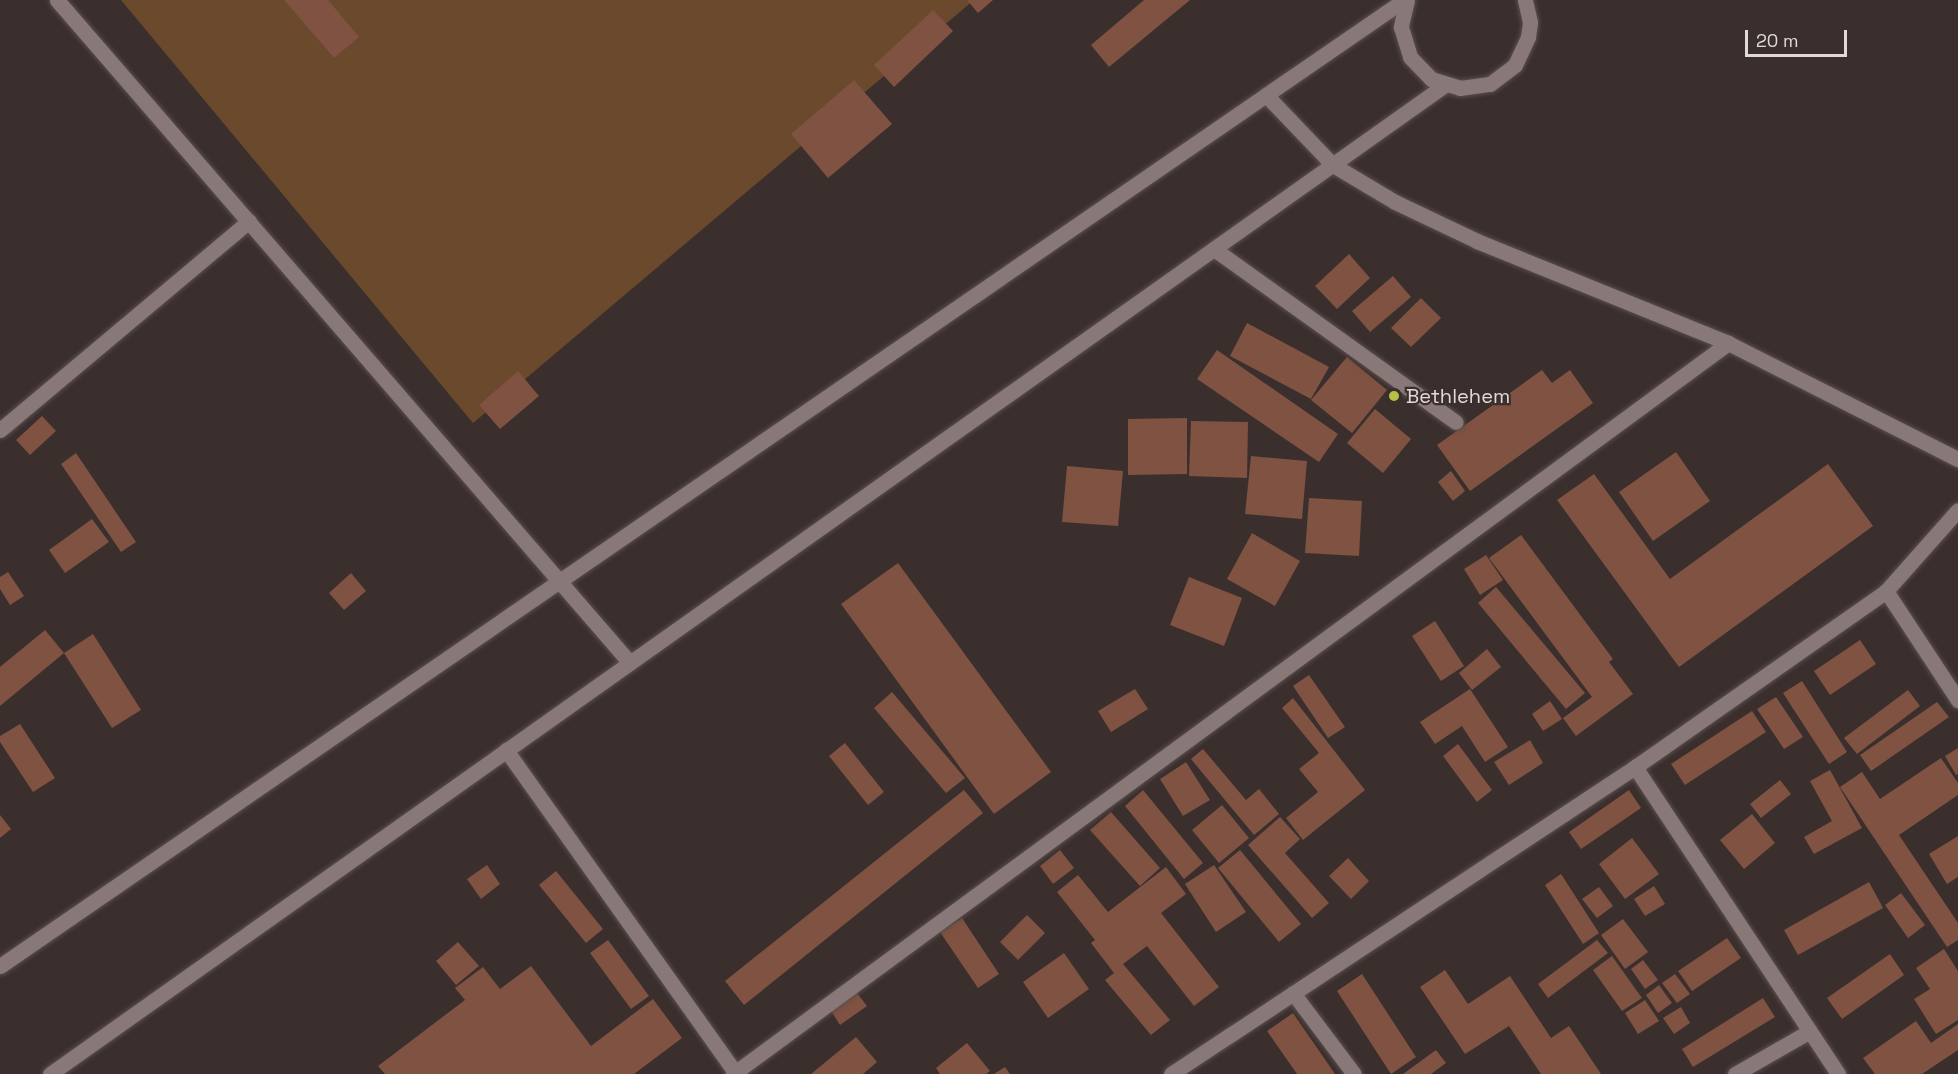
<!DOCTYPE html>
<style>
body{margin:0}
#map{position:relative;width:1958px;height:1074px;overflow:hidden;background:#3b2f2e;font-family:"Space Grotesk",sans-serif}
div>[style]{position:absolute}
.green>*{inset:0;background:#6a492d}
.building>*{inset:0;background:#7f5241}
.roads{filter:drop-shadow(0 0 2px #584e4d) drop-shadow(0 0 2px #584e4d)}
.lane>*{height:15px;margin:-7.5px;padding:0 7.5px;transform-origin:7.5px;border-radius:7.5px;background:#887978}
.street>*{height:15px;margin:-7.5px;padding:0 7.5px;transform-origin:7.5px;border-radius:7.5px;background:#887978}
.secondary>*{height:15px;margin:-7.5px;padding:0 7.5px;transform-origin:7.5px;border-radius:7.5px;background:#887978}
.dots>*{width:16px;height:16px;translate:-50% -50%;box-sizing:border-box;border:3px solid #3b2f2e;border-radius:50%}
span{translate:-50% -50%;white-space:nowrap;text-align:center;line-height:1.15;-webkit-text-stroke:4.5px #3b2f2e;paint-order:stroke}
.poi-label{font-size:20px;color:#e2dad9}
.left{translate:0 -50%;text-align:left}
.scale{position:absolute;left:1745px;top:30px;width:102px;height:27px;box-sizing:border-box;border:3px solid #e2dad9;border-top:0;padding-left:8px;font-size:18px;line-height:21px;white-space:nowrap;color:#e2dad9;-webkit-text-stroke:4px #3b2f2e;paint-order:stroke}
</style>
<div id="map">
<div class="green">
<i style="clip-path:polygon(121px 0,974px 0,473px 423px)"></i>
</div>
<div class="building">
<i style="clip-path:polygon(284px 0,328px 0,359px 37px,334px 58px)"></i>
<i style="clip-path:polygon(967px 0,993px 0,978px 13px)"></i>
<i style="clip-path:polygon(1144px 0,1190px 0,1109px 67px,1091px 45px)"></i>
<i style="clip-path:polygon(933px 10px,953px 31px,894px 87px,874px 65px)"></i>
<i style="clip-path:polygon(854px 80px,892px 124px,828px 178px,791px 134px)"></i>
<i style="clip-path:polygon(1349px 254px,1370px 278px,1337px 309px,1315px 286px)"></i>
<i style="clip-path:polygon(1393px 276px,1411px 297px,1370px 332px,1352px 311px)"></i>
<i style="clip-path:polygon(1421px 298px,1441px 318px,1411px 347px,1391px 328px)"></i>
<i style="clip-path:polygon(1247px 323px,1329px 367px,1311px 399px,1230px 356px)"></i>
<i style="clip-path:polygon(1217px 350px,1338px 434px,1319px 462px,1197px 379px)"></i>
<i style="clip-path:polygon(1347px 357px,1387px 390px,1352px 433px,1311px 400px)"></i>
<i style="clip-path:polygon(1542px 370px,1552px 383px,1570px 370px,1593px 403px,1470px 491px,1437px 445px)"></i>
<i style="clip-path:polygon(518px 371px,539px 396px,500px 429px,479px 405px)"></i>
<i style="clip-path:polygon(1375px 409px,1411px 439px,1383px 473px,1347px 443px)"></i>
<i style="clip-path:polygon(42px 416px,56px 431px,30px 455px,16px 440px)"></i>
<i style="clip-path:polygon(1187px 418px,1187px 474px,1128px 475px,1128px 419px)"></i>
<i style="clip-path:polygon(1191px 421px,1248px 422px,1247px 478px,1189px 476px)"></i>
<i style="clip-path:polygon(1676px 452px,1710px 501px,1653px 541px,1619px 492px)"></i>
<i style="clip-path:polygon(76px 453px,136px 542px,121px 552px,61px 464px)"></i>
<i style="clip-path:polygon(1251px 456px,1307px 461px,1302px 519px,1245px 514px)"></i>
<i style="clip-path:polygon(1828px 464px,1873px 526px,1679px 667px,1557px 500px,1594px 474px,1670px 579px)"></i>
<i style="clip-path:polygon(1067px 466px,1123px 471px,1118px 526px,1062px 522px)"></i>
<i style="clip-path:polygon(1451px 471px,1465px 491px,1453px 501px,1438px 482px)"></i>
<i style="clip-path:polygon(1309px 498px,1362px 501px,1359px 556px,1305px 553px)"></i>
<i style="clip-path:polygon(92px 519px,109px 542px,65px 573px,49px 550px)"></i>
<i style="clip-path:polygon(1252px 533px,1300px 561px,1275px 606px,1227px 579px)"></i>
<i style="clip-path:polygon(1521px 535px,1613px 659px,1609px 662px,1633px 694px,1576px 736px,1563px 718px,1592px 697px,1489px 558px)"></i>
<i style="clip-path:polygon(1486px 555px,1503px 580px,1480px 595px,1464px 569px)"></i>
<i style="clip-path:polygon(898px 563px,1051px 772px,994px 814px,841px 604px)"></i>
<i style="clip-path:polygon(8px 572px,24px 596px,10px 605px,0 589px,0 577px)"></i>
<i style="clip-path:polygon(351px 573px,366px 591px,344px 610px,329px 593px)"></i>
<i style="clip-path:polygon(1189px 577px,1242px 598px,1224px 646px,1170px 625px)"></i>
<i style="clip-path:polygon(1496px 587px,1585px 693px,1566px 709px,1478px 603px)"></i>
<i style="clip-path:polygon(1435px 621px,1464px 666px,1441px 681px,1412px 636px)"></i>
<i style="clip-path:polygon(45px 630px,64px 653px,0 706px,0 667px)"></i>
<i style="clip-path:polygon(93px 634px,141px 710px,112px 728px,64px 653px)"></i>
<i style="clip-path:polygon(1860px 640px,1876px 664px,1830px 695px,1814px 671px)"></i>
<i style="clip-path:polygon(1487px 649px,1501px 667px,1472px 690px,1459px 673px)"></i>
<i style="clip-path:polygon(1309px 675px,1345px 727px,1328px 738px,1293px 686px)"></i>
<i style="clip-path:polygon(1802px 681px,1847px 752px,1829px 764px,1783px 693px)"></i>
<i style="clip-path:polygon(1135px 689px,1148px 709px,1111px 732px,1098px 711px)"></i>
<i style="clip-path:polygon(1470px 689px,1508px 747px,1485px 762px,1462px 726px,1435px 744px,1420px 722px)"></i>
<i style="clip-path:polygon(1908px 690px,1920px 706px,1857px 754px,1844px 738px)"></i>
<i style="clip-path:polygon(892px 692px,965px 778px,946px 793px,874px 708px)"></i>
<i style="clip-path:polygon(1776px 697px,1803px 737px,1784px 749px,1757px 709px)"></i>
<i style="clip-path:polygon(1293px 698px,1365px 790px,1303px 840px,1286px 818px,1318px 792px,1299px 769px,1319px 753px,1282px 708px)"></i>
<i style="clip-path:polygon(1550px 701px,1562px 719px,1543px 731px,1532px 714px)"></i>
<i style="clip-path:polygon(1937px 702px,1949px 717px,1871px 771px,1860px 755px)"></i>
<i style="clip-path:polygon(1752px 711px,1766px 732px,1685px 785px,1671px 764px)"></i>
<i style="clip-path:polygon(20px 724px,55px 778px,33px 792px,0 742px,0 736px)"></i>
<i style="clip-path:polygon(1530px 740px,1543px 763px,1509px 785px,1494px 762px)"></i>
<i style="clip-path:polygon(845px 743px,884px 792px,868px 805px,829px 756px)"></i>
<i style="clip-path:polygon(1458px 744px,1492px 790px,1477px 802px,1443px 756px)"></i>
<i style="clip-path:polygon(1958px 748px,1958px 774px,1956px 775px,1945px 756px)"></i>
<i style="clip-path:polygon(1203px 749px,1246px 800px,1259px 789px,1279px 814px,1254px 835px,1191px 759px)"></i>
<i style="clip-path:polygon(1941px 758px,1958px 783px,1958px 795px,1899px 835px,1958px 923px,1958px 940px,1947px 947px,1840px 787px,1862px 772px,1880px 799px)"></i>
<i style="clip-path:polygon(1186px 762px,1210px 800px,1183px 816px,1160px 779px)"></i>
<i style="clip-path:polygon(1830px 770px,1862px 828px,1814px 854px,1804px 837px,1832px 821px,1810px 781px)"></i>
<i style="clip-path:polygon(1780px 780px,1791px 794px,1761px 818px,1750px 804px)"></i>
<i style="clip-path:polygon(964px 790px,983px 813px,744px 1005px,725px 981px)"></i>
<i style="clip-path:polygon(1143px 790px,1203px 863px,1184px 879px,1125px 806px)"></i>
<i style="clip-path:polygon(1629px 790px,1641px 808px,1581px 849px,1569px 832px)"></i>
<i style="clip-path:polygon(1222px 805px,1249px 838px,1219px 863px,1192px 830px)"></i>
<i style="clip-path:polygon(1111px 812px,1160px 868px,1140px 886px,1090px 830px)"></i>
<i style="clip-path:polygon(1752px 814px,1775px 843px,1744px 869px,1720px 840px)"></i>
<i style="clip-path:polygon(0 815px,11px 829px,0 838px)"></i>
<i style="clip-path:polygon(1280px 817px,1300px 839px,1285px 853px,1329px 903px,1312px 918px,1248px 845px)"></i>
<i style="clip-path:polygon(1958px 836px,1958px 877px,1947px 884px,1929px 854px)"></i>
<i style="clip-path:polygon(1632px 838px,1659px 874px,1625px 899px,1599px 864px)"></i>
<i style="clip-path:polygon(1060px 850px,1074px 868px,1053px 884px,1040px 866px)"></i>
<i style="clip-path:polygon(1240px 850px,1301px 924px,1279px 942px,1218px 868px)"></i>
<i style="clip-path:polygon(1348px 858px,1369px 881px,1351px 899px,1329px 876px)"></i>
<i style="clip-path:polygon(487px 865px,500px 884px,481px 899px,467px 879px)"></i>
<i style="clip-path:polygon(1214px 865px,1246px 912px,1216px 932px,1185px 884px)"></i>
<i style="clip-path:polygon(1166px 867px,1186px 894px,1161px 913px,1219px 987px,1194px 1006px,1147px 946px,1123px 964px,1170px 1020px,1151px 1035px,1105px 980px,1114px 973px,1091px 943px,1095px 940px,1057px 892px,1078px 875px,1108px 912px)"></i>
<i style="clip-path:polygon(556px 871px,603px 929px,586px 943px,539px 885px)"></i>
<i style="clip-path:polygon(1561px 874px,1599px 933px,1583px 944px,1545px 885px)"></i>
<i style="clip-path:polygon(1869px 882px,1883px 908px,1798px 955px,1784px 930px)"></i>
<i style="clip-path:polygon(1654px 886px,1665px 904px,1645px 916px,1634px 899px)"></i>
<i style="clip-path:polygon(1599px 887px,1613px 906px,1597px 918px,1582px 899px)"></i>
<i style="clip-path:polygon(1901px 893px,1925px 925px,1908px 938px,1885px 905px)"></i>
<i style="clip-path:polygon(1027px 915px,1045px 933px,1018px 960px,1000px 942px)"></i>
<i style="clip-path:polygon(962px 918px,999px 974px,978px 988px,940px 932px)"></i>
<i style="clip-path:polygon(1623px 919px,1648px 952px,1625px 969px,1601px 935px)"></i>
<i style="clip-path:polygon(1727px 938px,1741px 958px,1692px 991px,1678px 971px)"></i>
<i style="clip-path:polygon(608px 940px,649px 996px,631px 1009px,590px 953px)"></i>
<i style="clip-path:polygon(1597px 940px,1608px 953px,1548px 998px,1538px 984px)"></i>
<i style="clip-path:polygon(458px 942px,479px 966px,456px 985px,436px 961px)"></i>
<i style="clip-path:polygon(1944px 949px,1958px 971px,1958px 1020px,1936px 1034px,1914px 999px,1930px 989px,1916px 968px)"></i>
<i style="clip-path:polygon(1064px 953px,1089px 989px,1048px 1018px,1023px 982px)"></i>
<i style="clip-path:polygon(1890px 954px,1904px 975px,1842px 1019px,1827px 998px)"></i>
<i style="clip-path:polygon(1612px 956px,1642px 998px,1622px 1011px,1593px 970px)"></i>
<i style="clip-path:polygon(1643px 960px,1658px 980px,1645px 989px,1631px 969px)"></i>
<i style="clip-path:polygon(531px 966px,591px 1046px,653px 999px,682px 1038px,634px 1074px,385px 1074px,378px 1066px,465px 1000px,455px 988px,483px 967px,500px 989px)"></i>
<i style="clip-path:polygon(1445px 970px,1468px 1004px,1510px 976px,1551px 1038px,1569px 1026px,1601px 1074px,1541px 1074px,1509px 1026px,1465px 1054px,1420px 987px)"></i>
<i style="clip-path:polygon(1362px 974px,1416px 1057px,1391px 1074px,1337px 991px)"></i>
<i style="clip-path:polygon(1675px 974px,1690px 994px,1677px 1003px,1662px 983px)"></i>
<i style="clip-path:polygon(1659px 985px,1672px 1003px,1658px 1013px,1646px 995px)"></i>
<i style="clip-path:polygon(857px 993px,867px 1006px,840px 1025px,831px 1011px)"></i>
<i style="clip-path:polygon(1763px 998px,1775px 1017px,1693px 1067px,1682px 1049px)"></i>
<i style="clip-path:polygon(1645px 1000px,1659px 1021px,1638px 1034px,1625px 1013px)"></i>
<i style="clip-path:polygon(1681px 1007px,1690px 1023px,1674px 1034px,1663px 1018px)"></i>
<i style="clip-path:polygon(1293px 1013px,1335px 1074px,1297px 1074px,1267px 1031px)"></i>
<i style="clip-path:polygon(1916px 1021px,1931px 1043px,1958px 1024px,1958px 1050px,1922px 1074px,1875px 1074px,1863px 1058px)"></i>
<i style="clip-path:polygon(856px 1037px,877px 1062px,863px 1074px,811px 1074px)"></i>
<i style="clip-path:polygon(967px 1043px,990px 1071px,986px 1074px,940px 1074px,936px 1068px)"></i>
<i style="clip-path:polygon(1436px 1050px,1446px 1063px,1431px 1074px,1403px 1074px)"></i>
<i style="clip-path:polygon(1005px 1067px,1010px 1074px,994px 1074px)"></i>
</div>
<div class="roads">
<div class="lane">
<i style="left:1214px;top:249px;width:297px;rotate:35.6deg"></i>
</div>
<div class="street">
<i style="left:57px;top:0;width:876px;rotate:49.16deg"></i>
<i style="left:0;top:430px;width:325px;rotate:-40deg"></i>
<i style="left:1886px;top:591px;width:131px;rotate:56.6deg"></i>
<i style="left:506px;top:750px;width:397px;rotate:54.6deg"></i>
<i style="left:1635px;top:767px;width:368px;rotate:56.5deg"></i>
<i style="left:1293px;top:993px;width:101px;rotate:53deg"></i>
<i style="left:733px;top:1074px;width:1235px;rotate:-36.3deg"></i>
<i style="left:1171px;top:1074px;width:556px;rotate:-33.49deg"></i>
<i style="left:1635px;top:767px;width:307px;rotate:-35deg"></i>
<i style="left:1886px;top:591px;width:108px;rotate:-48.4deg"></i>
<i style="left:1735px;top:1074px;width:86px;rotate:-29.8deg"></i>
</div>
<div class="secondary">
<i style="left:1407px;top:0;width:28px;rotate:103deg"></i>
<i style="left:1401px;top:27px;width:31px;rotate:73deg"></i>
<i style="left:1410px;top:57px;width:30px;rotate:46deg"></i>
<i style="left:1431px;top:79px;width:30px;rotate:17deg"></i>
<i style="left:1460px;top:88px;width:30px;rotate:-8deg"></i>
<i style="left:1490px;top:84px;width:31px;rotate:-37deg"></i>
<i style="left:1515px;top:65px;width:31px;rotate:-65deg"></i>
<i style="left:1528px;top:37px;width:15px;rotate:-82deg"></i>
<i style="left:1530px;top:22px;width:23px;rotate:-103deg"></i>
<i style="left:1266px;top:95px;width:97px;rotate:46.3deg"></i>
<i style="left:1333px;top:165px;width:72px;rotate:30.8deg"></i>
<i style="left:1395px;top:202px;width:91px;rotate:25.4deg"></i>
<i style="left:1477px;top:241px;width:271px;rotate:22.1deg"></i>
<i style="left:1728px;top:343px;width:258px;rotate:26.8deg"></i>
<i style="left:0;top:966px;width:1704px;rotate:-34.53deg"></i>
<i style="left:50px;top:1074px;width:1710px;rotate:-35.34deg"></i>
</div>
</div>
<div class="dots">
<i style="left:1394px;top:396px;background:#b7c148"></i>
</div>
<div class="poi-label">
<span class="left" style="left:1406px;top:396px">Bethlehem</span>
</div>
<div class="scale">20 m</div>
</div>
